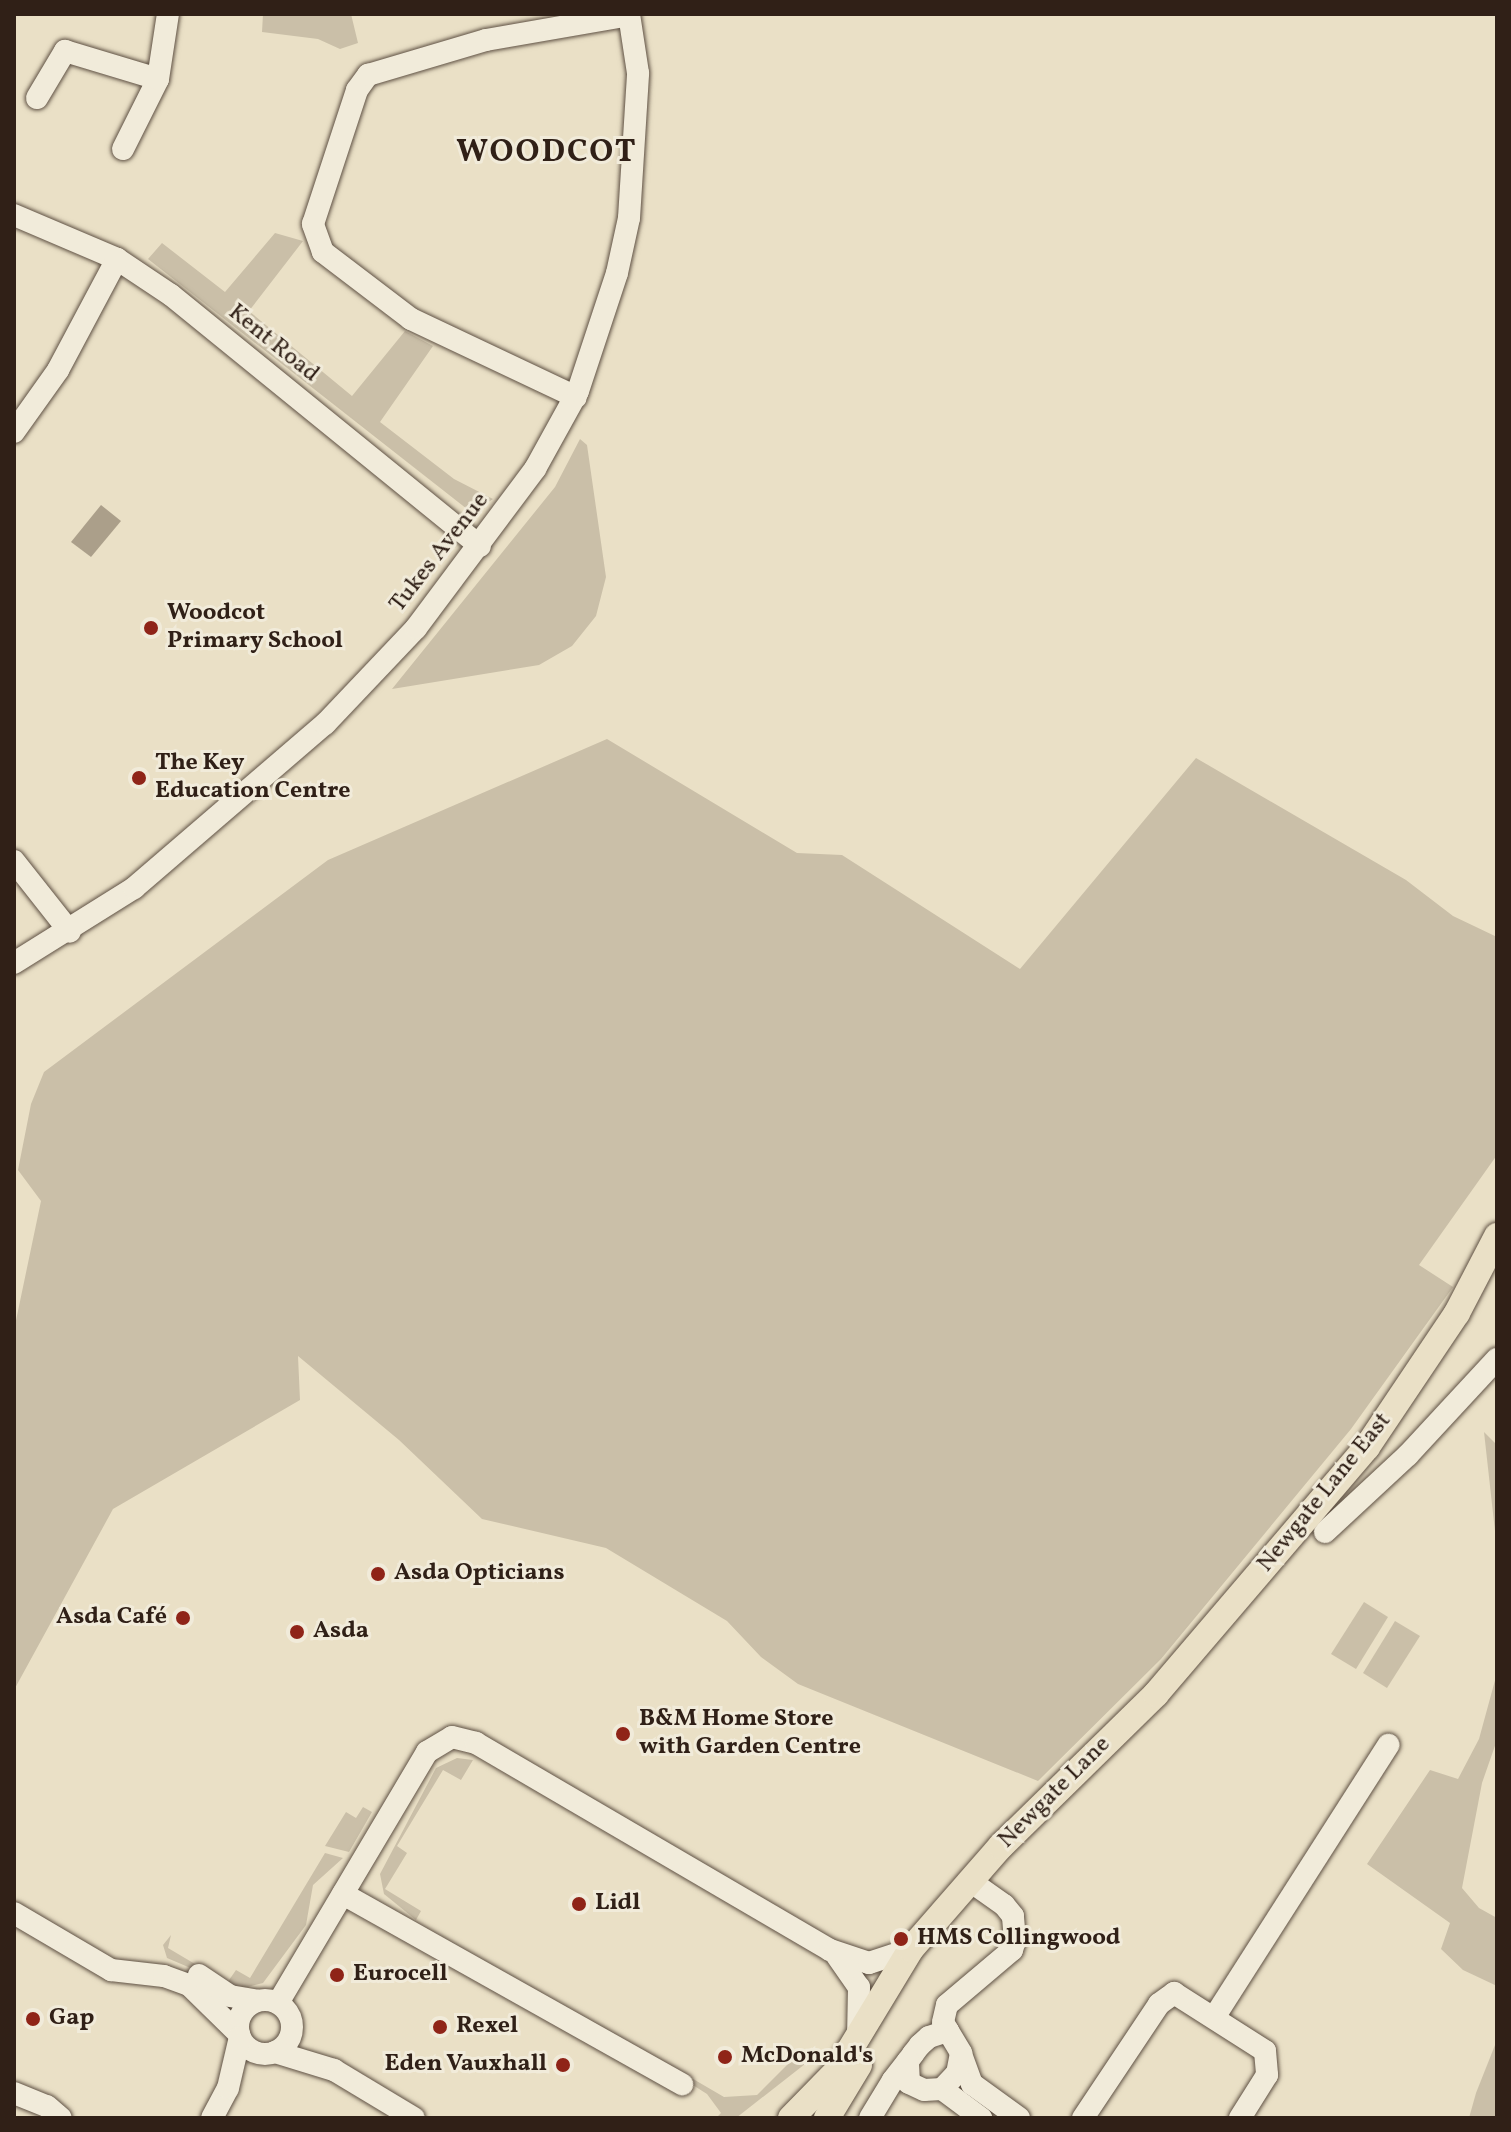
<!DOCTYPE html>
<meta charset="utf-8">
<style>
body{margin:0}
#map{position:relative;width:1511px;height:2132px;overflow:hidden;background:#eae0c6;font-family:Vollkorn,serif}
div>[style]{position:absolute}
.green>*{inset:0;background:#cabfa8}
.water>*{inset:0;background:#ab9f8a}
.roads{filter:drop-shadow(0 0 2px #5e5043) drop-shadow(0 0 2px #5e5043)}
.minor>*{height:22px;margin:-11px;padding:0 11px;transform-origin:11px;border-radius:11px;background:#f1ebda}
.minor>.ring{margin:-11px;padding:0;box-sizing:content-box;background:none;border:22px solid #f1ebda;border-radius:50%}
.major>*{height:26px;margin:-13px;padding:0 13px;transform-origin:13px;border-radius:13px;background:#eae0c6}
.dots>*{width:22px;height:22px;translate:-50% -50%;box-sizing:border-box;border:4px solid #f1ebda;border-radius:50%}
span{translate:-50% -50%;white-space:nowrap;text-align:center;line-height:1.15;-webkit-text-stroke:6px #f1ebda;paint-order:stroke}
.street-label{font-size:24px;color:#302017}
.poi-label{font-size:24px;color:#302017;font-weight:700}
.left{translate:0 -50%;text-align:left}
.right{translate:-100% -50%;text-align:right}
.district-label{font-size:32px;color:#302017;font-weight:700;letter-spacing:2px}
.frame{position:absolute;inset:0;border:16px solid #302017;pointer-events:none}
</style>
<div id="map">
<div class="green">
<i style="clip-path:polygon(263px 14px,351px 14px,358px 43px,340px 49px,318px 39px,262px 32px)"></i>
<i style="clip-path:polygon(275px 233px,303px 241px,249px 311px,352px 396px,405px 331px,433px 346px,380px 422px,454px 479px,493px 499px,475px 511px,467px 509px,148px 259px,162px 243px,225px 292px)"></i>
<i style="clip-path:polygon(580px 439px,587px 445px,606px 577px,596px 616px,572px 646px,539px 665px,392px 689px,555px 487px)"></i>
<i style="clip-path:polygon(607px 739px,797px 853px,842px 855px,1020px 969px,1196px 758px,1406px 880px,1453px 916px,1497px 937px,1497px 1155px,1419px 1265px,1453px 1287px,1351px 1429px,1161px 1659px,1038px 1781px,798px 1684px,761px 1657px,727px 1621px,606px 1548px,482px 1519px,399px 1440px,298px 1356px,300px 1400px,113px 1509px,14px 1690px,14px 1330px,41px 1201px,18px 1170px,31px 1104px,44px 1072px,328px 860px)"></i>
<i style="clip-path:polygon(1484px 1432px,1497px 1445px,1497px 1549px)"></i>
<i style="clip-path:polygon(1364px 1602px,1388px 1617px,1356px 1669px,1331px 1654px)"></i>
<i style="clip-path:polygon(1395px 1621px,1420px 1636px,1387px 1688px,1363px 1673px)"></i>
<i style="clip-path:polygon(1497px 1673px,1497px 1740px,1482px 1783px,1462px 1888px,1479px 1908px,1497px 1918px,1497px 1986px,1463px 1970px,1441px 1949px,1450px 1923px,1367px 1864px,1430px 1770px,1458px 1779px,1479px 1739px)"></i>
<i style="clip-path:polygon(457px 1758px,473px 1760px,461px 1780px,443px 1770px,397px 1846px,407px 1853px,385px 1889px,421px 1911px,416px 1920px,384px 1894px,380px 1874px,436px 1768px)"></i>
<i style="clip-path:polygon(363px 1807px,372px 1812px,349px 1852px,325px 1846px,346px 1812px,356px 1818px)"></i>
<i style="clip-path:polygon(325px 1853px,343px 1858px,313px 1885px,306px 1925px,263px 1983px,240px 1989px,167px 1958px,163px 1945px,171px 1935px,168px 1948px,227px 1983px,236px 1970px,250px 1978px)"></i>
<i style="clip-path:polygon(1497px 2040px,1497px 2118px,1469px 2118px,1476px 2093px)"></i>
<i style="clip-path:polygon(796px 2056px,805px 2064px,736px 2118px,716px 2118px,721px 2113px,707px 2094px,688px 2082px,688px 2076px,724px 2097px,757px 2095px)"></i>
</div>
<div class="water">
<i style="clip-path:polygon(101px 505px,121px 521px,91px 557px,71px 542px)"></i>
</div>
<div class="roads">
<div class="minor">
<i style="left:37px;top:98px;width:55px;rotate:-59.2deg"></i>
<i style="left:65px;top:51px;width:97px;rotate:16.8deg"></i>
<i style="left:123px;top:149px;width:78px;rotate:-63.4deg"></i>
<i style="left:158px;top:79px;width:66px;rotate:-81.3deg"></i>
<i style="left:14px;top:215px;width:112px;rotate:23.1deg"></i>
<i style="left:117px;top:259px;width:65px;rotate:33.7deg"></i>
<i style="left:171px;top:295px;width:398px;rotate:39.1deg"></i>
<i style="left:576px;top:397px;width:183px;rotate:-154.7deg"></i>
<i style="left:411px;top:319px;width:111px;rotate:-142.7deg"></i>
<i style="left:323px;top:252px;width:30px;rotate:-110deg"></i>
<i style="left:313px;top:224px;width:141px;rotate:-71.8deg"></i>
<i style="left:357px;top:90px;width:19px;rotate:-54deg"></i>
<i style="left:368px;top:75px;width:123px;rotate:-16.5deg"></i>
<i style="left:486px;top:40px;width:145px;rotate:-9.9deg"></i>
<i style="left:14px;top:432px;width:76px;rotate:-54.6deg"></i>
<i style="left:58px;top:370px;width:126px;rotate:-62deg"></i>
<i style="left:14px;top:861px;width:90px;rotate:51.7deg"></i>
<i style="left:14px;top:963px;width:142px;rotate:-32deg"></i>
<i style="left:134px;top:888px;width:252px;rotate:-40.7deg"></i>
<i style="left:325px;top:724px;width:132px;rotate:-46.5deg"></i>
<i style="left:416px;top:628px;width:199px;rotate:-53.2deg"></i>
<i style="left:535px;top:469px;width:89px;rotate:-61.1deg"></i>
<i style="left:578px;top:391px;width:124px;rotate:-71.7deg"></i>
<i style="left:617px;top:273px;width:56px;rotate:-77.7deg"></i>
<i style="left:629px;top:218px;width:145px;rotate:-86.4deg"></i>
<i style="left:638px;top:73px;width:60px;rotate:-98.7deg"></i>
<i style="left:1325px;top:1532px;width:113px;rotate:-42.9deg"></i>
<i style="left:1408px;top:1455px;width:131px;rotate:-47.2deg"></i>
<i style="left:343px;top:1894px;width:389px;rotate:29.3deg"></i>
<i style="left:14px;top:1913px;width:113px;rotate:30.4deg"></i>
<i style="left:111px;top:1970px;width:53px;rotate:6.5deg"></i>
<i style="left:164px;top:1976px;width:27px;rotate:20deg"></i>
<i style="left:189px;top:1985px;width:70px;rotate:44.4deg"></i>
<i style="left:837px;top:1956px;width:38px;rotate:55deg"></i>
<i style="left:859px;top:1987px;width:51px;rotate:91.1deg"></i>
<i style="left:199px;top:1975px;width:37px;rotate:34deg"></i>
<i style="left:230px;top:1996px;width:27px;rotate:10deg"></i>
<i class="ring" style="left:238px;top:2000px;width:32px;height:32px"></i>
<i style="left:278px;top:2003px;width:292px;rotate:-59.3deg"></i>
<i style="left:427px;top:1752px;width:29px;rotate:-31deg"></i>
<i style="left:452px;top:1737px;width:25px;rotate:14deg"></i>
<i style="left:476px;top:1743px;width:410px;rotate:30.3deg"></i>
<i style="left:830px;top:1950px;width:41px;rotate:18.4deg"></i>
<i style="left:869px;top:1963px;width:44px;rotate:-18.4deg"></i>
<i style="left:1215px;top:2016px;width:322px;rotate:-57.4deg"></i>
<i style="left:948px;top:2031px;width:10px;rotate:-119deg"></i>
<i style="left:943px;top:2022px;width:17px;rotate:-77deg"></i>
<i style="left:947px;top:2005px;width:85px;rotate:-40.2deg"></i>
<i style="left:1012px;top:1950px;width:10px;rotate:-73deg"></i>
<i style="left:1015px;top:1940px;width:24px;rotate:-95deg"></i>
<i style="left:1013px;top:1916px;width:14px;rotate:-129deg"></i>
<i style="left:1004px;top:1905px;width:42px;rotate:-144.8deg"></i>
<i style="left:275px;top:2052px;width:62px;rotate:17deg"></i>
<i style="left:334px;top:2070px;width:93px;rotate:31deg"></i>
<i style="left:961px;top:2054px;width:32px;rotate:70deg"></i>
<i style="left:972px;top:2084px;width:58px;rotate:35.9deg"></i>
<i style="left:942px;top:2089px;width:49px;rotate:36.6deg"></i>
<i style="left:14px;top:2093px;width:35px;rotate:22deg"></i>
<i style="left:47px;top:2106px;width:18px;rotate:41deg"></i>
<i style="left:212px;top:2118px;width:34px;rotate:-62deg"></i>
<i style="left:228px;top:2088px;width:52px;rotate:-76.8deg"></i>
<i style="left:870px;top:2118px;width:44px;rotate:-58.8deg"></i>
<i style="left:893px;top:2080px;width:24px;rotate:-52deg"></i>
<i style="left:908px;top:2061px;width:9px;rotate:-54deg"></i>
<i style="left:913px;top:2054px;width:11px;rotate:-52deg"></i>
<i style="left:920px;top:2045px;width:12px;rotate:-42deg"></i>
<i style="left:929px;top:2037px;width:20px;rotate:-18deg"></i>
<i style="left:948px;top:2031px;width:26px;rotate:59deg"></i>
<i style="left:961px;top:2053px;width:20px;rotate:101deg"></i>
<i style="left:957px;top:2073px;width:22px;rotate:133deg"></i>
<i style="left:942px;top:2089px;width:18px;rotate:177deg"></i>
<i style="left:924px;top:2090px;width:17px;rotate:-155deg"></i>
<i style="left:909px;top:2083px;width:22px;rotate:-93deg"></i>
<i style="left:1083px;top:2118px;width:137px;rotate:-56.3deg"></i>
<i style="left:1159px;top:2004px;width:19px;rotate:-36deg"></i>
<i style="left:1174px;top:1993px;width:108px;rotate:32.5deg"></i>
<i style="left:1265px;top:2051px;width:24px;rotate:85deg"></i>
<i style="left:1267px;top:2075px;width:51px;rotate:122.1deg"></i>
</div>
<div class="major">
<i style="left:791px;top:2118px;width:66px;rotate:-45.6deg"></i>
<i style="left:837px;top:2071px;width:143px;rotate:-58.8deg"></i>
<i style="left:911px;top:1949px;width:137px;rotate:-48.9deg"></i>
<i style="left:1001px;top:1846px;width:217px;rotate:-44.4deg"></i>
<i style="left:1156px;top:1694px;width:325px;rotate:-49.5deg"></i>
<i style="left:1367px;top:1447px;width:161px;rotate:-56.1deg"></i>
<i style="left:1457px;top:1313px;width:87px;rotate:-62.5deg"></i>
<i style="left:827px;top:2118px;width:62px;rotate:-58.9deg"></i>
</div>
</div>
<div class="dots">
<i style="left:151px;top:628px;background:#8f2418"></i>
<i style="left:139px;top:778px;background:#8f2418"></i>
<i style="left:378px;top:1574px;background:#8f2418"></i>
<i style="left:183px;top:1618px;background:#8f2418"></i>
<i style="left:297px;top:1632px;background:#8f2418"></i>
<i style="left:623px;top:1734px;background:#8f2418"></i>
<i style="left:579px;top:1904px;background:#8f2418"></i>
<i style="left:901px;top:1939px;background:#8f2418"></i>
<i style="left:337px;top:1975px;background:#8f2418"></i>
<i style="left:33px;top:2019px;background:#8f2418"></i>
<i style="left:440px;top:2027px;background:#8f2418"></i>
<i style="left:725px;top:2057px;background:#8f2418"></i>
<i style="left:563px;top:2065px;background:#8f2418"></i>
</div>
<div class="street-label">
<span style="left:273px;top:344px;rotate:39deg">Kent Road</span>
<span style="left:440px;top:553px;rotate:-52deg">Tukes Avenue</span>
<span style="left:1325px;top:1493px;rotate:-51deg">Newgate Lane East</span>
<span style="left:1055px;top:1793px;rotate:-45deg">Newgate Lane</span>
</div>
<div class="poi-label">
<span class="left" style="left:167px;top:628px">Woodcot<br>Primary School</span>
<span class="left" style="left:155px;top:778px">The Key<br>Education Centre</span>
<span class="left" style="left:394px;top:1574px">Asda Opticians</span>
<span class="right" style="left:167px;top:1618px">Asda Café</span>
<span class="left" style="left:313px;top:1632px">Asda</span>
<span class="left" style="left:639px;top:1734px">B&amp;M Home Store<br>with Garden Centre</span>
<span class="left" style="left:595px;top:1904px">Lidl</span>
<span class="left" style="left:917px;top:1939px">HMS Collingwood</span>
<span class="left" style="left:353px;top:1975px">Eurocell</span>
<span class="left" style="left:49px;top:2019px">Gap</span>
<span class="left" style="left:456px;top:2027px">Rexel</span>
<span class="left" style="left:741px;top:2057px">McDonald's</span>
<span class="right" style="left:547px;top:2065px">Eden Vauxhall</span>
</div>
<div class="district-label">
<span style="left:547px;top:153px">WOODCOT</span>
</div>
<div class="frame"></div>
</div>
